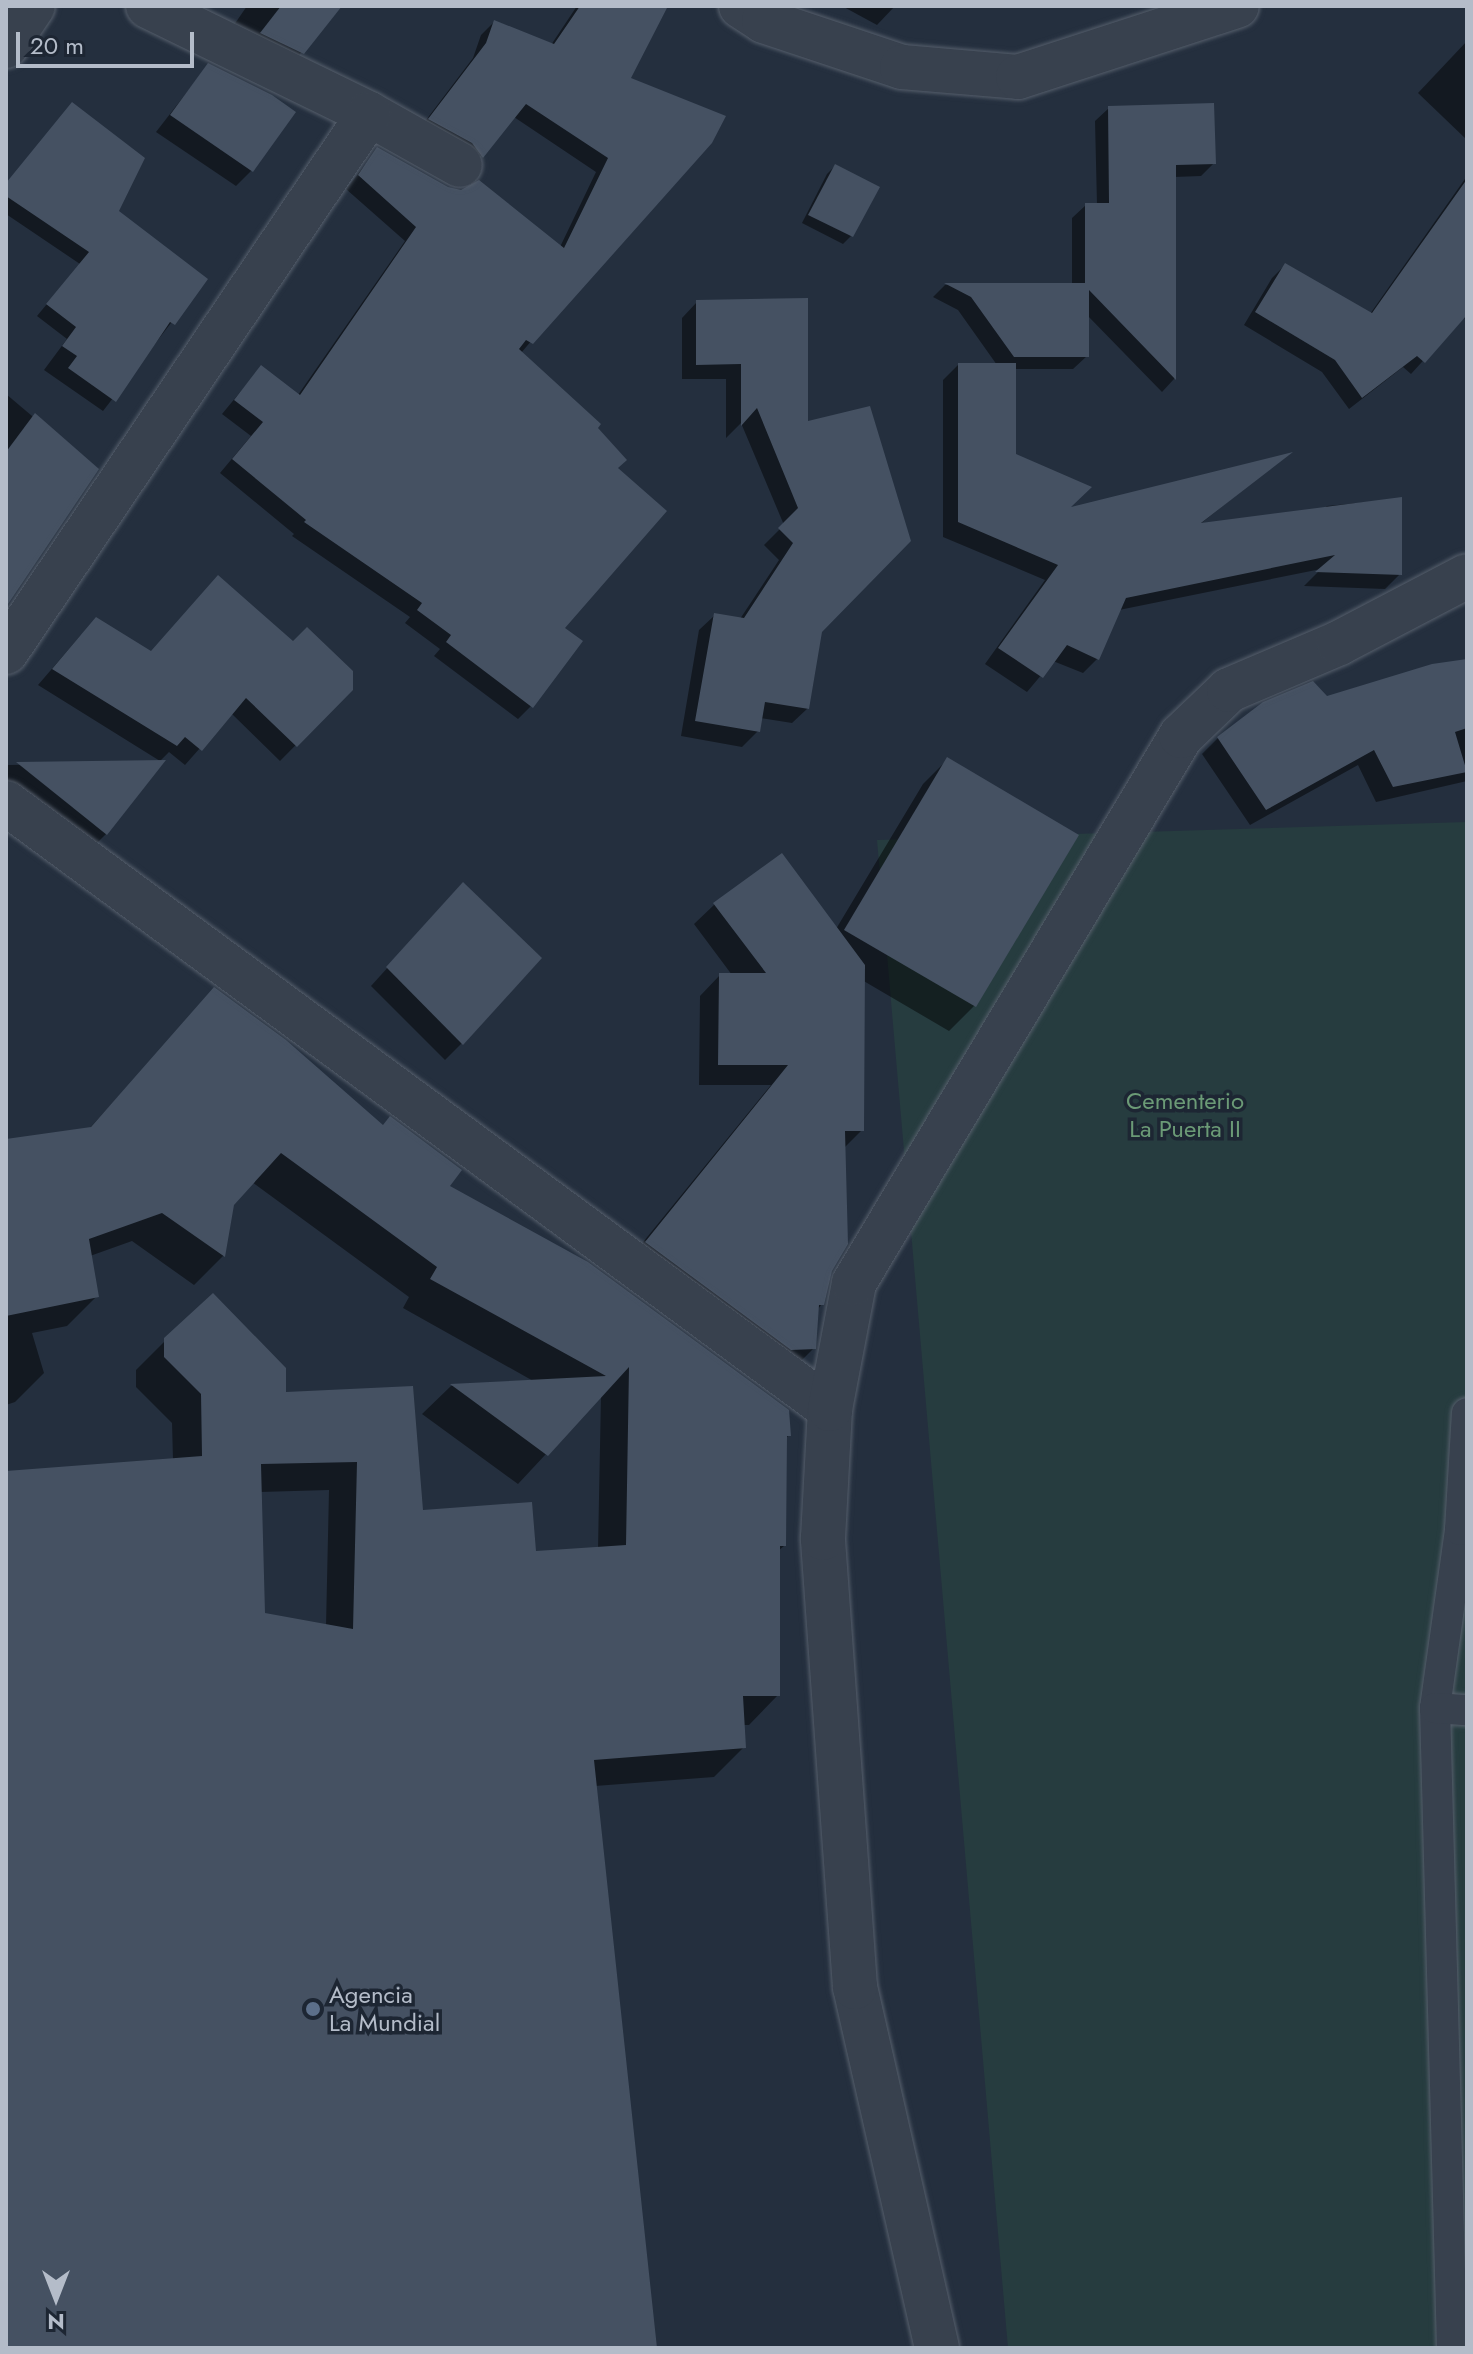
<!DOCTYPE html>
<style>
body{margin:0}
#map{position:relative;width:1473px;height:2354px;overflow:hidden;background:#242f3e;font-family:Jost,sans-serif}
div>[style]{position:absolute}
.green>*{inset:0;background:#263c3f}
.shadow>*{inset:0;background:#0007}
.building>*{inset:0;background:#455162}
.roads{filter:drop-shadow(0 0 2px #565f6c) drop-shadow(0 0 2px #565f6c)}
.service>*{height:30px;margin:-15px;padding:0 15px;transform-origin:15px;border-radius:15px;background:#38414e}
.minor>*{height:44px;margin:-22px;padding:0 22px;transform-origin:22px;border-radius:22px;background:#38414e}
.dots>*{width:22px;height:22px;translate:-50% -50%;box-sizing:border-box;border:4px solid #1d2633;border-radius:50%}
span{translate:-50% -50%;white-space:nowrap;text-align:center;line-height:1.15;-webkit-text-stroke:7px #1d2633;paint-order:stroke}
.park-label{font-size:24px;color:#6b9a76}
.poi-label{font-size:24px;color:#b4bcc9}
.left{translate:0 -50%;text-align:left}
.frame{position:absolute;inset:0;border:8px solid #b4bcc9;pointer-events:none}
.north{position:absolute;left:16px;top:2258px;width:80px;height:80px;-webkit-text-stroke:6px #1d2633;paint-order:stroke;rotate:180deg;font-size:22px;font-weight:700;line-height:32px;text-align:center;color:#b4bcc9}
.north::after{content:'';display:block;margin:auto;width:28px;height:36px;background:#b4bcc9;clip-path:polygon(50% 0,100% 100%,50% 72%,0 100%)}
.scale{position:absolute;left:16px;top:32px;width:178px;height:36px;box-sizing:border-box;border:4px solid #b4bcc9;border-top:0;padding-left:10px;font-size:24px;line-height:28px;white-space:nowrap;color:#b4bcc9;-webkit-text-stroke:6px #1d2633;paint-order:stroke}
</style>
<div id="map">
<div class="green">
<i style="clip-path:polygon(1467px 822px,1467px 2348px,1008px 2348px,877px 840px)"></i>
</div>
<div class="shadow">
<i style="clip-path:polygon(247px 6px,340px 6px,290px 66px,227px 35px)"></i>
<i style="clip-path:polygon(577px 6px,662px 6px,628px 79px,723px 117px,521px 353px,595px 428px,615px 469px,562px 628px,531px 706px,518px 719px,434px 656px,440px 649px,405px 623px,410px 617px,292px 536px,294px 534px,220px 473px,251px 436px,222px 414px,261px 367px,298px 395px,405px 241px,346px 189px,377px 150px,560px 247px,596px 172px,514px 117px,469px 169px,417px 132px,473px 58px,481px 35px,494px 22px,551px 45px)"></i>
<i style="clip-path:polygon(842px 6px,895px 6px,877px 25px)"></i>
<i style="clip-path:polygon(1467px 41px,1467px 140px,1418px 93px)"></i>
<i style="clip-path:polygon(208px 65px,252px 170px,236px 186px,156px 132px)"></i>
<i style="clip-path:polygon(1109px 108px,1214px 163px,1201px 176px,1174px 177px,1174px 379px,1162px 392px,1087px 315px,1087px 356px,1073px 369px,1014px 369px,1014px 455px,1065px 511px,1286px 455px,1199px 525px,1311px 521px,1327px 506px,1400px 499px,1400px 574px,1385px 589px,1304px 586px,1321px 569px,1119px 610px,1098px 658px,1083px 673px,1053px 661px,1027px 692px,985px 664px,1045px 580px,943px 537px,943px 380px,958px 365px,997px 365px,958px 310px,933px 297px,945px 285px,1072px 285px,1072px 218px,1086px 205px,1097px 205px,1095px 121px)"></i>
<i style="clip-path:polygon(835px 166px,851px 236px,843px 244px,802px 223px,827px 174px)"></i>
<i style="clip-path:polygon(1467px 176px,1467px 318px,1461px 319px,1411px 374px,1403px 367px,1349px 409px,1322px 372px,1244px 325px,1272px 278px,1285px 265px,1370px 314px)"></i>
<i style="clip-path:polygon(6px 183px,205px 279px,103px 411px,44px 370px,67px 339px,37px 316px,80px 264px,6px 214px)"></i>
<i style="clip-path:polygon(697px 302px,806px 424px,821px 631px,808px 708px,792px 723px,760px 718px,758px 731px,742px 747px,681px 736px,699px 630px,715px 615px,740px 619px,779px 560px,764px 545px,784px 525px,741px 423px,726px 438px,726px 379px,682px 379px,682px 318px)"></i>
<i style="clip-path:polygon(6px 394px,96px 470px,6px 604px)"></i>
<i style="clip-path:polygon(81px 635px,150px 653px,293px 644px,351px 689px,280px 761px,231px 713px,185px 765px,169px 752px,160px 761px,38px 685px)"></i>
<i style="clip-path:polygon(1467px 661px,1467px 781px,1376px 802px,1358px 765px,1250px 825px,1202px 754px,1218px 738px,1326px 699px)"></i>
<i style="clip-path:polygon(948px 759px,1077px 836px,974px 1006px,949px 1031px,862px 980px,862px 1130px,844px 1148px,830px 1270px,822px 1304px,817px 1310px,814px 1348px,794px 1368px,626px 1263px,771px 1085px,699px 1085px,700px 996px,720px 975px,732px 975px,694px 924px,715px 904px,836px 929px,923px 784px)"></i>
<i style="clip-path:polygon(162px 763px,106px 834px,77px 863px,6px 823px,6px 765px)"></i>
<i style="clip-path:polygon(447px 902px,462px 1043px,445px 1060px,371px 986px)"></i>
<i style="clip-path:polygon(evenodd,215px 990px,447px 1187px,789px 1435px,785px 1439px,784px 1546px,778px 1551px,778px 1695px,749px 1725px,742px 1725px,744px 1747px,714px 1777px,595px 1786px,655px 2348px,6px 2348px,6px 1473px,173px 1460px,172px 1423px,136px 1387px,136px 1370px,166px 1340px,283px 1394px,421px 1513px,534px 1553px,598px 1549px,601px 1395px,518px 1484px,422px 1414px,451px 1386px,535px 1382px,403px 1308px,409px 1297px,252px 1182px,233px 1204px,223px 1256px,194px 1285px,132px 1241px,90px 1256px,96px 1297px,67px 1326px,32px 1333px,44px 1373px,15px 1402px,6px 1405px,6px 1141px,88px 1130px,215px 990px,329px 1490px,326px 1626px,263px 1615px,260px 1492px,329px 1490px)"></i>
</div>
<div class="building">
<i style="clip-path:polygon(281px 6px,342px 6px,304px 54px,260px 33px)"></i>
<i style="clip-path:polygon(580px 6px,668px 6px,631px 78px,726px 116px,712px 143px,533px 344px,526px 340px,519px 349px,601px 424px,598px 428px,627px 460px,618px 468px,667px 511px,565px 628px,583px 641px,533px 708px,446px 642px,451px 635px,417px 610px,422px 603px,304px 522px,306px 520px,232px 459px,263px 422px,234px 400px,261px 365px,300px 395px,416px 227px,358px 175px,377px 147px,448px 187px,461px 190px,479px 180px,564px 248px,608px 158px,526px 104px,483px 158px,472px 143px,428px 119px,486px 43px,494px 20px,554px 44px)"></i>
<i style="clip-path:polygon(208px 63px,272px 95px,296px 112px,253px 172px,170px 115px)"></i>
<i style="clip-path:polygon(72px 102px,145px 158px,119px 211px,208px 279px,175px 325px,170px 322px,116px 402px,68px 368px,77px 356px,62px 346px,76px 327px,46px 304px,89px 252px,6px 196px,6px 183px)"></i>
<i style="clip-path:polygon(1214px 103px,1216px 164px,1176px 165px,1176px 380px,1089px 290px,1089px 357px,1014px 357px,971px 297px,944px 283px,1085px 283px,1085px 203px,1109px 203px,1108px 106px)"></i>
<i style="clip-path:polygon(835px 164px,880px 187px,853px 237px,808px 215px)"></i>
<i style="clip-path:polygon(1467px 179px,1467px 315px,1425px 363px,1417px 356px,1362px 398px,1335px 360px,1255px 312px,1285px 263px,1372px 313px)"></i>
<i style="clip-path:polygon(808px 298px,808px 421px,870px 406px,911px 541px,822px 632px,809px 709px,765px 702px,760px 732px,695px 721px,714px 613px,744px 618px,793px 543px,778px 528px,798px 508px,757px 408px,741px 426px,741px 364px,696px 365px,696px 300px)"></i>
<i style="clip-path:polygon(958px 363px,1016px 363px,1016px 454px,1092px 487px,1071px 507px,1293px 452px,1201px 523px,1402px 497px,1402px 575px,1315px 572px,1335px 555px,1126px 598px,1099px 660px,1067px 645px,1043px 678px,998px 648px,1058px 565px,958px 522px)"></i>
<i style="clip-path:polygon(35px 413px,99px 469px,6px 607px,6px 452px)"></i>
<i style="clip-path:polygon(218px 575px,293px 641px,307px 627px,353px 671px,353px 690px,297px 747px,246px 698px,202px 751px,185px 737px,177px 746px,52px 669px,96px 617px,151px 651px)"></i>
<i style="clip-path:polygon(1467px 659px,1467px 728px,1455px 732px,1467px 772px,1393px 787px,1374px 750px,1266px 810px,1217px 737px,1263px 702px,1313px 681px,1327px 696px,1432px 664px)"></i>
<i style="clip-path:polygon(947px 757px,1079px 835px,976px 1007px,844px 930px)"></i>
<i style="clip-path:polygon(166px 760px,107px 835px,16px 762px)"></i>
<i style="clip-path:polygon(782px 853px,865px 965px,864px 1131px,845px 1131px,848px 1244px,832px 1271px,824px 1305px,819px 1305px,816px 1349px,791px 1350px,645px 1242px,788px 1065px,718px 1065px,719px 973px,766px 973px,713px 903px)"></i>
<i style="clip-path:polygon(463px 882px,542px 958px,463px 1045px,386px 967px)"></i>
<i style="clip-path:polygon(evenodd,214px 987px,286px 1040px,383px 1125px,390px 1116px,462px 1170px,450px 1186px,588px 1262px,789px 1410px,791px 1436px,787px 1436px,786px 1546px,780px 1546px,780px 1696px,743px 1696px,746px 1748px,594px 1760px,657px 2348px,6px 2348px,6px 1471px,202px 1456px,201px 1394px,164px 1357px,164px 1338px,213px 1293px,286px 1368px,286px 1392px,413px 1386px,423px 1510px,532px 1502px,536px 1551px,626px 1545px,629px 1367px,548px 1456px,450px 1384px,606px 1376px,430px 1279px,437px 1267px,281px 1153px,234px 1205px,225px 1257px,162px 1213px,89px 1239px,99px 1297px,6px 1316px,6px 1139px,91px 1127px,214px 987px,357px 1462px,353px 1629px,265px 1613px,261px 1464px,357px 1462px)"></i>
</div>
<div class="roads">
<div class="service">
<i style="left:1435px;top:1708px;width:180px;rotate:-82deg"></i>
<i style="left:1460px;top:1530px;width:117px;rotate:-86.6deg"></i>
<i style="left:1452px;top:2348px;width:640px;rotate:-91.52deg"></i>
<i style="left:1435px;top:1708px;width:32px;rotate:4deg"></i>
</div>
<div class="minor">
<i style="left:148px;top:6px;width:246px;rotate:26deg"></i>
<i style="left:369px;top:114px;width:104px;rotate:29.3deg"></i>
<i style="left:741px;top:6px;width:27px;rotate:33deg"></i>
<i style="left:764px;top:21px;width:145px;rotate:18.4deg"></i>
<i style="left:902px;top:67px;width:116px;rotate:4.9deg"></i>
<i style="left:1018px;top:77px;width:230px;rotate:-18deg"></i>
<i style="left:6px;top:46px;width:48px;rotate:-56deg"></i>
<i style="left:6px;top:652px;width:649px;rotate:-55.99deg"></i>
<i style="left:6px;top:803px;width:1023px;rotate:36.33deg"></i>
<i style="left:937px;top:2348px;width:370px;rotate:-102.8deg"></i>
<i style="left:855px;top:1987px;width:450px;rotate:-94.1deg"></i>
<i style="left:823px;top:1538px;width:129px;rotate:-86.9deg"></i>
<i style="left:830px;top:1409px;width:128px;rotate:-79.2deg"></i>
<i style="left:854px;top:1283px;width:637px;rotate:-59.13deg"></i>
<i style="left:1181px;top:736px;width:66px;rotate:-43.8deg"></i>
<i style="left:1229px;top:690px;width:120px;rotate:-23.1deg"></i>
<i style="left:1339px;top:643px;width:144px;rotate:-27.6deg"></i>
</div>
</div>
<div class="dots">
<i style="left:313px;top:2009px;background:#5c6f8a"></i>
</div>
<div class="park-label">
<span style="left:1185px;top:1115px">Cementerio<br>La Puerta II</span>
</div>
<div class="poi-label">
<span class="left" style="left:329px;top:2009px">Agencia<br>La Mundial</span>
</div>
<div class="frame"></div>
<div class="north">N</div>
<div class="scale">20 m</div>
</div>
